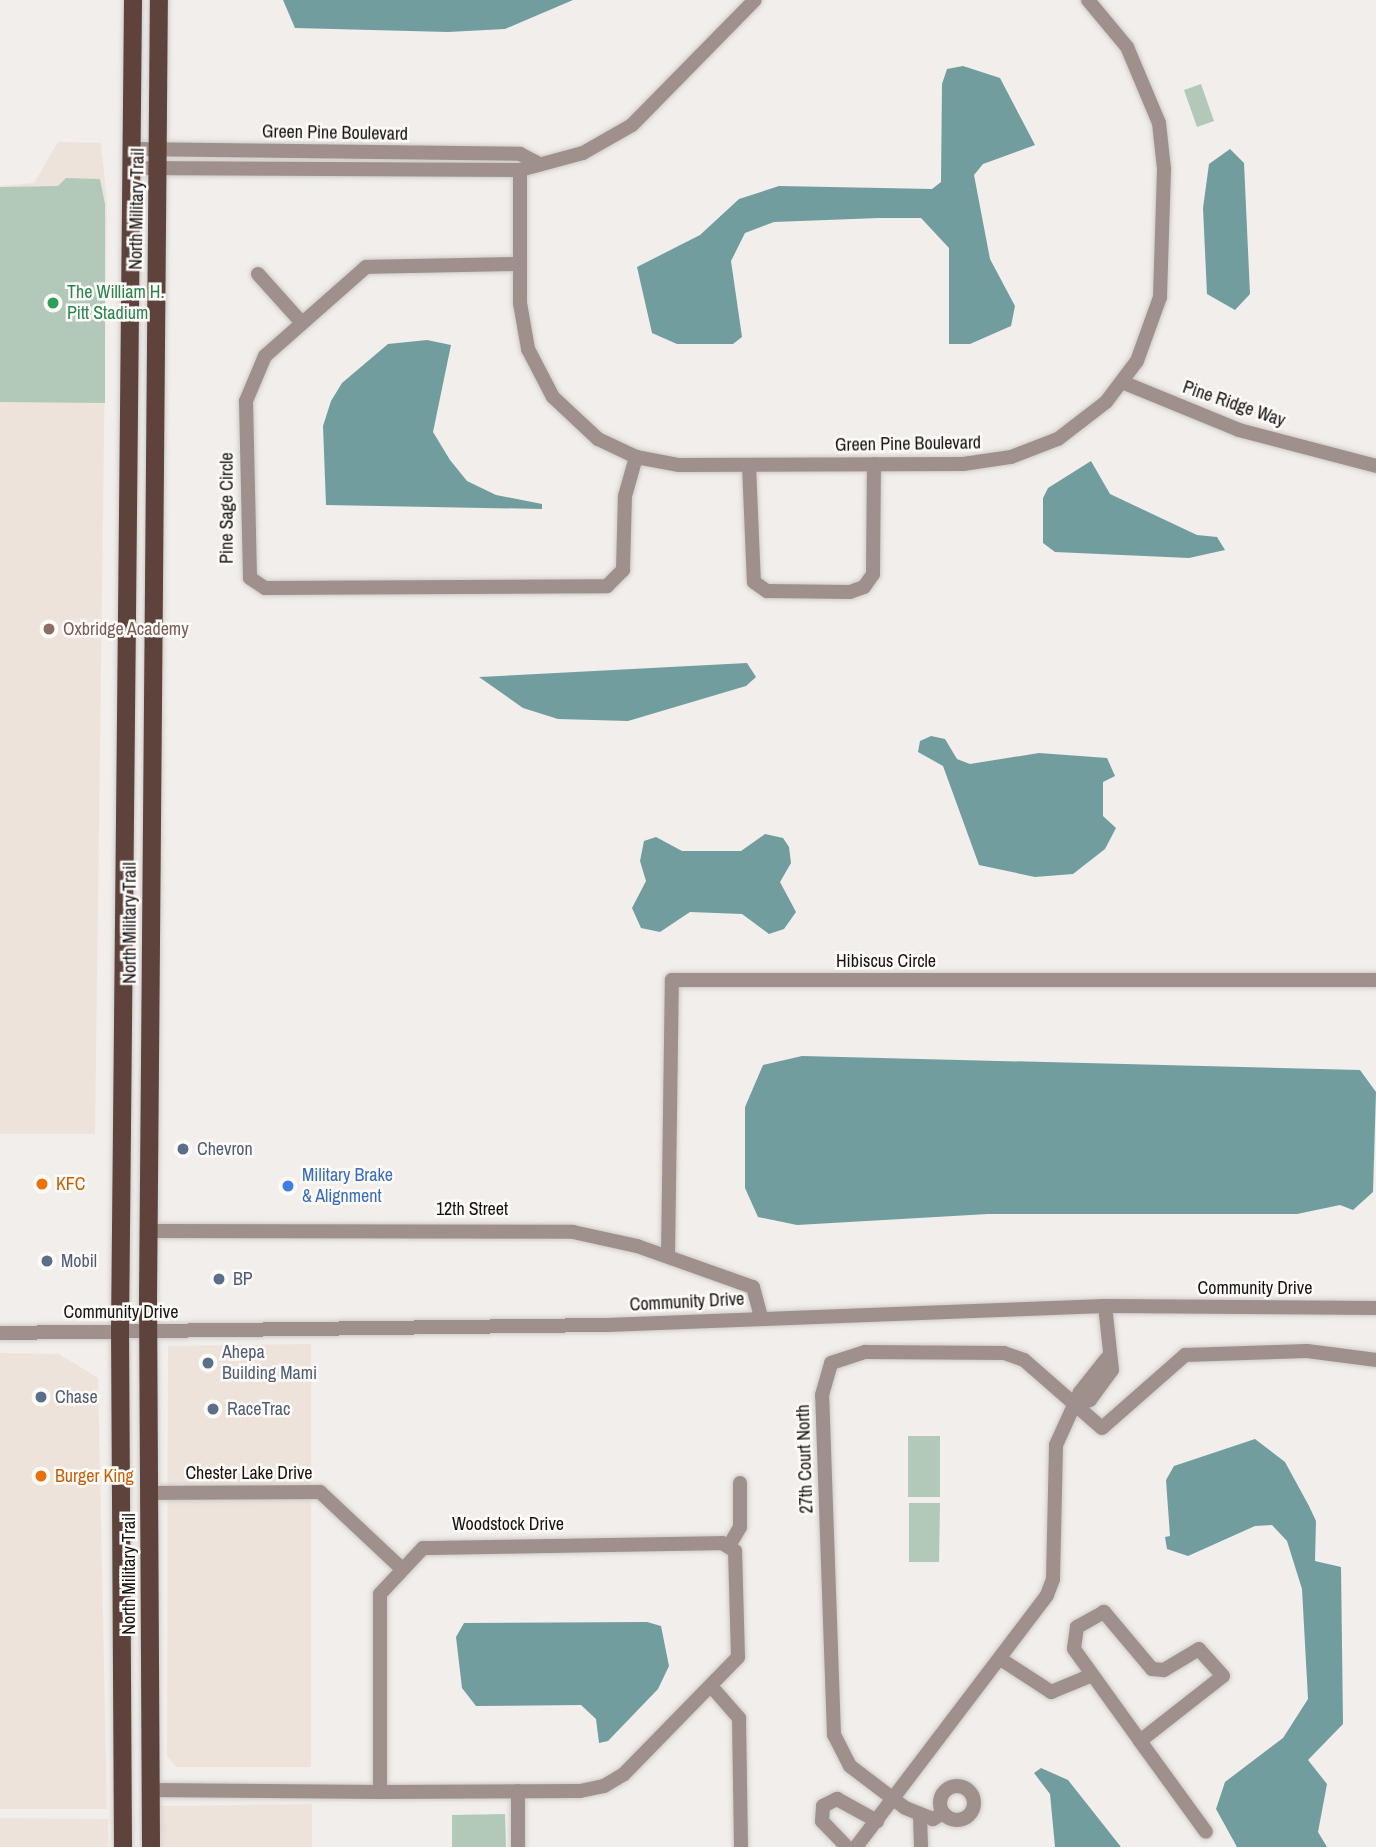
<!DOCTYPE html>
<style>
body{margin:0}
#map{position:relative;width:1376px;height:1847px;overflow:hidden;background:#f1eeeb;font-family:"Archivo Narrow",sans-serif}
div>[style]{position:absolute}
.built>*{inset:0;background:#ede3db}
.green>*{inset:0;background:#b2c9ba}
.water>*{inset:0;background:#729d9f}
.roads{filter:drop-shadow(0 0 2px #cecbc8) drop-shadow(0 0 2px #cecbc8)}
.minor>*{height:14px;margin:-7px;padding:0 7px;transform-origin:7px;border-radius:7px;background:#a0908b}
.minor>.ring{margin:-7px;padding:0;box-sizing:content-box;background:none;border:14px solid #a0908b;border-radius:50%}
.major>*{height:18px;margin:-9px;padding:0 9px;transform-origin:9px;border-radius:9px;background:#5e433c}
.dots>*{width:19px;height:19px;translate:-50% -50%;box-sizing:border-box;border:4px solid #fffbf8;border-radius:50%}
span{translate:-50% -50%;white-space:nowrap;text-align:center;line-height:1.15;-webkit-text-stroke:5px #fffbf8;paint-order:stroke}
.street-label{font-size:18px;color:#151413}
.leisure-label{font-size:18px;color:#27864d}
.left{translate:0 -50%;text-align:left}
.education-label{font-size:18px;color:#785e54}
.service-label{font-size:18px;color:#4e5e75}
.shop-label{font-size:18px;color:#366cbe}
.food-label{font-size:18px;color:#c56008}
</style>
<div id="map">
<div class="built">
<i style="clip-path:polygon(58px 142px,101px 143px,107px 203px,95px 1134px,0 1134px,0 186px,34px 183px)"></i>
<i style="clip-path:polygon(311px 1344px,311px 1767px,177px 1767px,167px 1757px,168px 1346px)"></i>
<i style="clip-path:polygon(0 1353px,59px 1354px,98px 1378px,107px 1809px,0 1809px)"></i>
<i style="clip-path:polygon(312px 1804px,312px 1847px,162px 1847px,161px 1806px)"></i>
<i style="clip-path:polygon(0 1818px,108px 1819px,108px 1847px,0 1847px)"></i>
</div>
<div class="green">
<i style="clip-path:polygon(1201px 84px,1214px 121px,1197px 127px,1184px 90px)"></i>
<i style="clip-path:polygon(66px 178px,100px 179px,105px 204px,105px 403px,0 402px,0 187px,58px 186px)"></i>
<i style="clip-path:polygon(908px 1436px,940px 1436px,940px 1497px,908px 1497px)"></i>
<i style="clip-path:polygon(909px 1503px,940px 1503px,939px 1562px,909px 1562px)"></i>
<i style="clip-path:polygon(505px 1814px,506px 1847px,452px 1847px,452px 1815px)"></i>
</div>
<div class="water">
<i style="clip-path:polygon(283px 0,573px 0,505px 29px,448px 32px,295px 28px)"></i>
<i style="clip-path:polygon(963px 66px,1000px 78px,1035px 145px,983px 164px,974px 175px,990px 259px,1015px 306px,1011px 326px,970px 344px,949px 344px,949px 248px,921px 218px,879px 218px,774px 222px,745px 233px,731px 261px,742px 337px,733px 344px,677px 344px,652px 333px,637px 267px,700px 235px,739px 199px,779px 186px,932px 189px,941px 182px,942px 84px,947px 69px)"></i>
<i style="clip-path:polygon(1230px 149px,1244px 163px,1250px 294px,1235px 310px,1207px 294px,1203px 208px,1209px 164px)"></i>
<i style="clip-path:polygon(427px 340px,451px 345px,433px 432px,450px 460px,467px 481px,496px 495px,542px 504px,542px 509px,326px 505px,323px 426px,331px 401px,342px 383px,388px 344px)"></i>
<i style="clip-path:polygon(1091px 461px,1110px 494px,1197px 535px,1217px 537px,1225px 550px,1189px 558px,1055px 552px,1043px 543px,1043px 498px,1048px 488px)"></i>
<i style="clip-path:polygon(747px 663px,756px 677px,746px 686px,628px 721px,558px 719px,523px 708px,479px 677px)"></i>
<i style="clip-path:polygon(931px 736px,945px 739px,957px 759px,970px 764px,1039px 753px,1107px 758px,1115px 776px,1103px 782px,1103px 816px,1116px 828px,1105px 849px,1073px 874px,1035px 877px,979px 865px,943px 766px,918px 752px,920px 741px)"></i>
<i style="clip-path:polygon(765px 834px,783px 838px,789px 847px,791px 863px,780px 882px,796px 912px,784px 929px,769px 934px,742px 914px,690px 912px,660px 932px,641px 928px,632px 908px,646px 881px,640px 861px,644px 841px,656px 837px,682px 851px,741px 851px)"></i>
<i style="clip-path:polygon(802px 1056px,1360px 1070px,1376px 1092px,1373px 1192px,1353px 1210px,1340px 1205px,1297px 1214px,988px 1214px,797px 1225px,758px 1217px,745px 1188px,745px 1107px,763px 1065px)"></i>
<i style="clip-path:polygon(1255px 1439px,1285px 1462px,1309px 1506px,1316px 1521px,1315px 1561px,1341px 1567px,1343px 1724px,1308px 1760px,1327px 1784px,1318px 1832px,1327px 1847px,1237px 1847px,1216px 1809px,1225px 1782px,1283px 1738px,1308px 1699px,1302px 1589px,1287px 1541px,1272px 1525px,1255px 1526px,1188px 1556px,1167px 1549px,1165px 1537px,1170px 1536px,1166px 1480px,1174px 1466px)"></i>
<i style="clip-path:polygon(647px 1622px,661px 1626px,669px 1666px,658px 1689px,608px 1741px,599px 1743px,596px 1719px,581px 1705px,476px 1706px,462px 1688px,456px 1637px,464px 1623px)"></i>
<i style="clip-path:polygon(1041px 1768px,1068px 1780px,1121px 1847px,1055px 1847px,1050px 1794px,1034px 1773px)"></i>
</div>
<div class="roads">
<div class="minor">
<i style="left:132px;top:149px;width:388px;rotate:0.7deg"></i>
<i style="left:520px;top:154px;width:18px;rotate:27deg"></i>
<i style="left:132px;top:168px;width:388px;rotate:0.3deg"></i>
<i style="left:520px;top:170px;width:65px;rotate:-15.1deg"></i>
<i style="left:583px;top:153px;width:56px;rotate:-29.7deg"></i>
<i style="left:632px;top:125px;width:175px;rotate:-45.5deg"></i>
<i style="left:520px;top:170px;width:133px;rotate:90deg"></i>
<i style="left:520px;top:303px;width:47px;rotate:80.1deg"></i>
<i style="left:528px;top:349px;width:54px;rotate:62.5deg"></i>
<i style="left:553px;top:397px;width:62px;rotate:43deg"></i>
<i style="left:598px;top:439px;width:42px;rotate:25.3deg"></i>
<i style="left:636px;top:457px;width:44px;rotate:10.5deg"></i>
<i style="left:679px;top:465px;width:284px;rotate:-0.2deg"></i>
<i style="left:963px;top:464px;width:49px;rotate:-8.3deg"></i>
<i style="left:1011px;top:457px;width:50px;rotate:-21deg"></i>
<i style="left:1058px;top:439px;width:61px;rotate:-37.6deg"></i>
<i style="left:1106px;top:402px;width:51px;rotate:-52.9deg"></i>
<i style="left:1137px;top:361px;width:68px;rotate:-70.2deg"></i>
<i style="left:1160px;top:297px;width:128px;rotate:-88.2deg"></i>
<i style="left:1164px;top:169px;width:46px;rotate:-96.2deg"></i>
<i style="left:1159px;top:123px;width:82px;rotate:-112.8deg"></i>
<i style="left:1127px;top:47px;width:61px;rotate:-129.7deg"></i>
<i style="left:520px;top:264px;width:154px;rotate:178.9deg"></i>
<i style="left:366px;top:267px;width:135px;rotate:138.6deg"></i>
<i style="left:265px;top:356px;width:49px;rotate:112.9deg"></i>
<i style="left:246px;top:401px;width:177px;rotate:88.7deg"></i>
<i style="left:250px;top:578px;width:18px;rotate:34deg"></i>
<i style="left:265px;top:588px;width:342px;rotate:-0.3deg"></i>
<i style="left:607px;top:586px;width:23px;rotate:-45deg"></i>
<i style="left:623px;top:570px;width:74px;rotate:-88.5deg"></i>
<i style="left:625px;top:496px;width:41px;rotate:-74.2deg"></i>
<i style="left:258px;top:274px;width:64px;rotate:48.1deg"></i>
<i style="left:1122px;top:382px;width:126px;rotate:22.3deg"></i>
<i style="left:1239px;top:430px;width:142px;rotate:14.7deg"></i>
<i style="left:749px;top:465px;width:117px;rotate:87.6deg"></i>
<i style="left:754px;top:582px;width:16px;rotate:35deg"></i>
<i style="left:767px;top:591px;width:83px;rotate:0.7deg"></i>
<i style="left:850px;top:592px;width:15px;rotate:-20deg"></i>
<i style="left:864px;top:587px;width:16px;rotate:-55deg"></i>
<i style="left:873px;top:574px;width:110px;rotate:-89.5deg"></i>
<i style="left:149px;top:1231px;width:424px;rotate:0.1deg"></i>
<i style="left:573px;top:1232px;width:66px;rotate:12.3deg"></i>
<i style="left:637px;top:1246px;width:123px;rotate:19.5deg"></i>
<i style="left:753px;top:1287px;width:31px;rotate:75deg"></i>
<i style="left:668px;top:1256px;width:276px;rotate:-89.2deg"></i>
<i style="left:672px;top:980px;width:704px"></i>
<i style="left:0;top:1333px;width:607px;rotate:-0.76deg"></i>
<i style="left:607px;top:1325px;width:498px;rotate:-2.2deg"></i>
<i style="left:1105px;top:1306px;width:271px;rotate:0.4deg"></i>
<i style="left:1080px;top:1404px;width:11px;rotate:-22deg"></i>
<i style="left:1090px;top:1400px;width:37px;rotate:-54deg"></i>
<i style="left:1112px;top:1370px;width:64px;rotate:-96.2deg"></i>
<i style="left:149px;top:1493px;width:171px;rotate:-0.3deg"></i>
<i style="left:320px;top:1492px;width:112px;rotate:43.2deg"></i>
<i style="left:729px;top:1546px;width:22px;rotate:-60deg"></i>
<i style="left:740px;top:1527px;width:44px;rotate:-90deg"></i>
<i style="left:1002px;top:1660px;width:59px;rotate:33.1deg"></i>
<i style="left:1051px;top:1692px;width:44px;rotate:-22.5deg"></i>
<i style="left:711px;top:1686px;width:43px;rotate:48.8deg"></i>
<i style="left:739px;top:1718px;width:129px;rotate:89.1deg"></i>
<i style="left:1140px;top:1741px;width:105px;rotate:-38.1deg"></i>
<i style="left:1223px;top:1676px;width:36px;rotate:-132deg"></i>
<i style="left:1199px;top:1649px;width:41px;rotate:149deg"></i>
<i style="left:1164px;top:1670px;width:12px;rotate:-175deg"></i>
<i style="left:1152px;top:1669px;width:75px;rotate:-130.1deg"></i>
<i style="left:1104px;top:1612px;width:31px;rotate:151deg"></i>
<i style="left:1077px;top:1627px;width:22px;rotate:98deg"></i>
<i style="left:1074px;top:1649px;width:113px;rotate:54.3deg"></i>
<i style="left:1140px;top:1741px;width:112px;rotate:54deg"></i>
<i class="ring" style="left:940px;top:1786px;width:20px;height:20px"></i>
<i style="left:150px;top:1790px;width:230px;rotate:0.5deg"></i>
<i style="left:380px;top:1792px;width:200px;rotate:-0.3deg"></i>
<i style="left:580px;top:1791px;width:25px;rotate:-12deg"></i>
<i style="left:604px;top:1786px;width:23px;rotate:-31deg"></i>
<i style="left:624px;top:1774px;width:163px;rotate:-45.7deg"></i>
<i style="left:738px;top:1657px;width:106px;rotate:-91.6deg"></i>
<i style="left:735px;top:1551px;width:15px;rotate:-148deg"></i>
<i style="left:722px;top:1543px;width:299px;rotate:179deg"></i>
<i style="left:423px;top:1548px;width:63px;rotate:133.1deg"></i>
<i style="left:380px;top:1594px;width:198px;rotate:90deg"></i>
<i style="left:518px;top:1791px;width:56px;rotate:90deg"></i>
<i style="left:943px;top:1813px;width:12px;rotate:149deg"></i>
<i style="left:933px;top:1819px;width:31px;rotate:-158deg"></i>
<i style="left:904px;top:1807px;width:68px;rotate:-142.8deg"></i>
<i style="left:850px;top:1766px;width:35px;rotate:-117deg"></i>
<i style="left:834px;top:1735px;width:340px;rotate:-92deg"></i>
<i style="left:822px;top:1395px;width:33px;rotate:-74deg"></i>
<i style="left:831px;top:1363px;width:36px;rotate:-18deg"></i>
<i style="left:865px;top:1352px;width:139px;rotate:0.4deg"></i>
<i style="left:1004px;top:1353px;width:21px;rotate:19deg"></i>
<i style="left:1024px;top:1360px;width:103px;rotate:41.1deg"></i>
<i style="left:1102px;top:1428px;width:111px;rotate:-41.3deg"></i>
<i style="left:1185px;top:1355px;width:122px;rotate:-1.9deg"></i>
<i style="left:1307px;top:1351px;width:70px;rotate:7.4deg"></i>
<i style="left:920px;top:1817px;width:30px;rotate:88deg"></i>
<i style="left:847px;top:1847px;width:36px;rotate:-134deg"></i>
<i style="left:822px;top:1821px;width:15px;rotate:-86deg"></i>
<i style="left:823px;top:1806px;width:16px;rotate:-27deg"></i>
<i style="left:837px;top:1799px;width:46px;rotate:28.8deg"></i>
<i style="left:856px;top:1847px;width:316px;rotate:-52.8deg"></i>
<i style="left:1047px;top:1595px;width:17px;rotate:-69deg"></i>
<i style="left:1053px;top:1579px;width:134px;rotate:-88.7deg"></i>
<i style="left:1056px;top:1445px;width:58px;rotate:-65.6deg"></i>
<i style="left:1080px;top:1392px;width:43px;rotate:-51.5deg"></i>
</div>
<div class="major">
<i style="left:123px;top:1847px;width:516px;rotate:-90.33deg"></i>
<i style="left:120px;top:1331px;width:1331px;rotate:-89.44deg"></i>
<i style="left:151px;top:1847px;width:547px;rotate:-90.31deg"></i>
<i style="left:148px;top:1300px;width:1300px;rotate:-89.52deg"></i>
</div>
</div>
<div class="dots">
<i style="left:53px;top:303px;background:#2e9e5b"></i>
<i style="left:49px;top:629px;background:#8d6e63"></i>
<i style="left:183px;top:1149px;background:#5c6f8a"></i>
<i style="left:42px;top:1184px;background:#e8710a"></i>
<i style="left:288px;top:1186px;background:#3f7fe0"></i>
<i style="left:47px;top:1261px;background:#5c6f8a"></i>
<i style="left:219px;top:1279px;background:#5c6f8a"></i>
<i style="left:208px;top:1363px;background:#5c6f8a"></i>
<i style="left:41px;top:1397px;background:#5c6f8a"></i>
<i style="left:213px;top:1409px;background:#5c6f8a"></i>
<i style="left:41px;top:1476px;background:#e8710a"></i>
</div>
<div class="street-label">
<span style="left:335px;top:133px;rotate:1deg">Green Pine Boulevard</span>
<span style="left:137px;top:209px;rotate:-89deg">North Military Trail</span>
<span style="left:1234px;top:404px;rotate:19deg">Pine Ridge Way</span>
<span style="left:908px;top:444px;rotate:-1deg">Green Pine Boulevard</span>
<span style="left:227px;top:508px;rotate:-90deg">Pine Sage Circle</span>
<span style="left:130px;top:923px;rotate:-90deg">North Military Trail</span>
<span style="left:886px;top:961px">Hibiscus Circle</span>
<span style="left:472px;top:1209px">12th Street</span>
<span style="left:1255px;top:1288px">Community Drive</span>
<span style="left:687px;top:1302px;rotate:-3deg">Community Drive</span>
<span style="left:121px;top:1312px">Community Drive</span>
<span style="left:805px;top:1459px;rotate:-92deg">27th Court North</span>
<span style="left:249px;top:1473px">Chester Lake Drive</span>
<span style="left:508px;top:1524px">Woodstock Drive</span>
<span style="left:129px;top:1574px;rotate:-90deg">North Military Trail</span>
</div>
<div class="leisure-label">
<span class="left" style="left:67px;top:303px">The William H.<br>Pitt Stadium</span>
</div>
<div class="education-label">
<span class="left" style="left:63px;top:629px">Oxbridge Academy</span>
</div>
<div class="service-label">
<span class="left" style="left:197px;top:1149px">Chevron</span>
<span class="left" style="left:61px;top:1261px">Mobil</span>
<span class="left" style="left:233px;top:1279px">BP</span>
<span class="left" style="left:222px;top:1363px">Ahepa<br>Building Mami</span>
<span class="left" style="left:55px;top:1397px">Chase</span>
<span class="left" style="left:227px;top:1409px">RaceTrac</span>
</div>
<div class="shop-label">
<span class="left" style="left:302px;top:1186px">Military Brake<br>&amp; Alignment</span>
</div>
<div class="food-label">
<span class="left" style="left:56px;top:1184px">KFC</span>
<span class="left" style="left:55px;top:1476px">Burger King</span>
</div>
</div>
